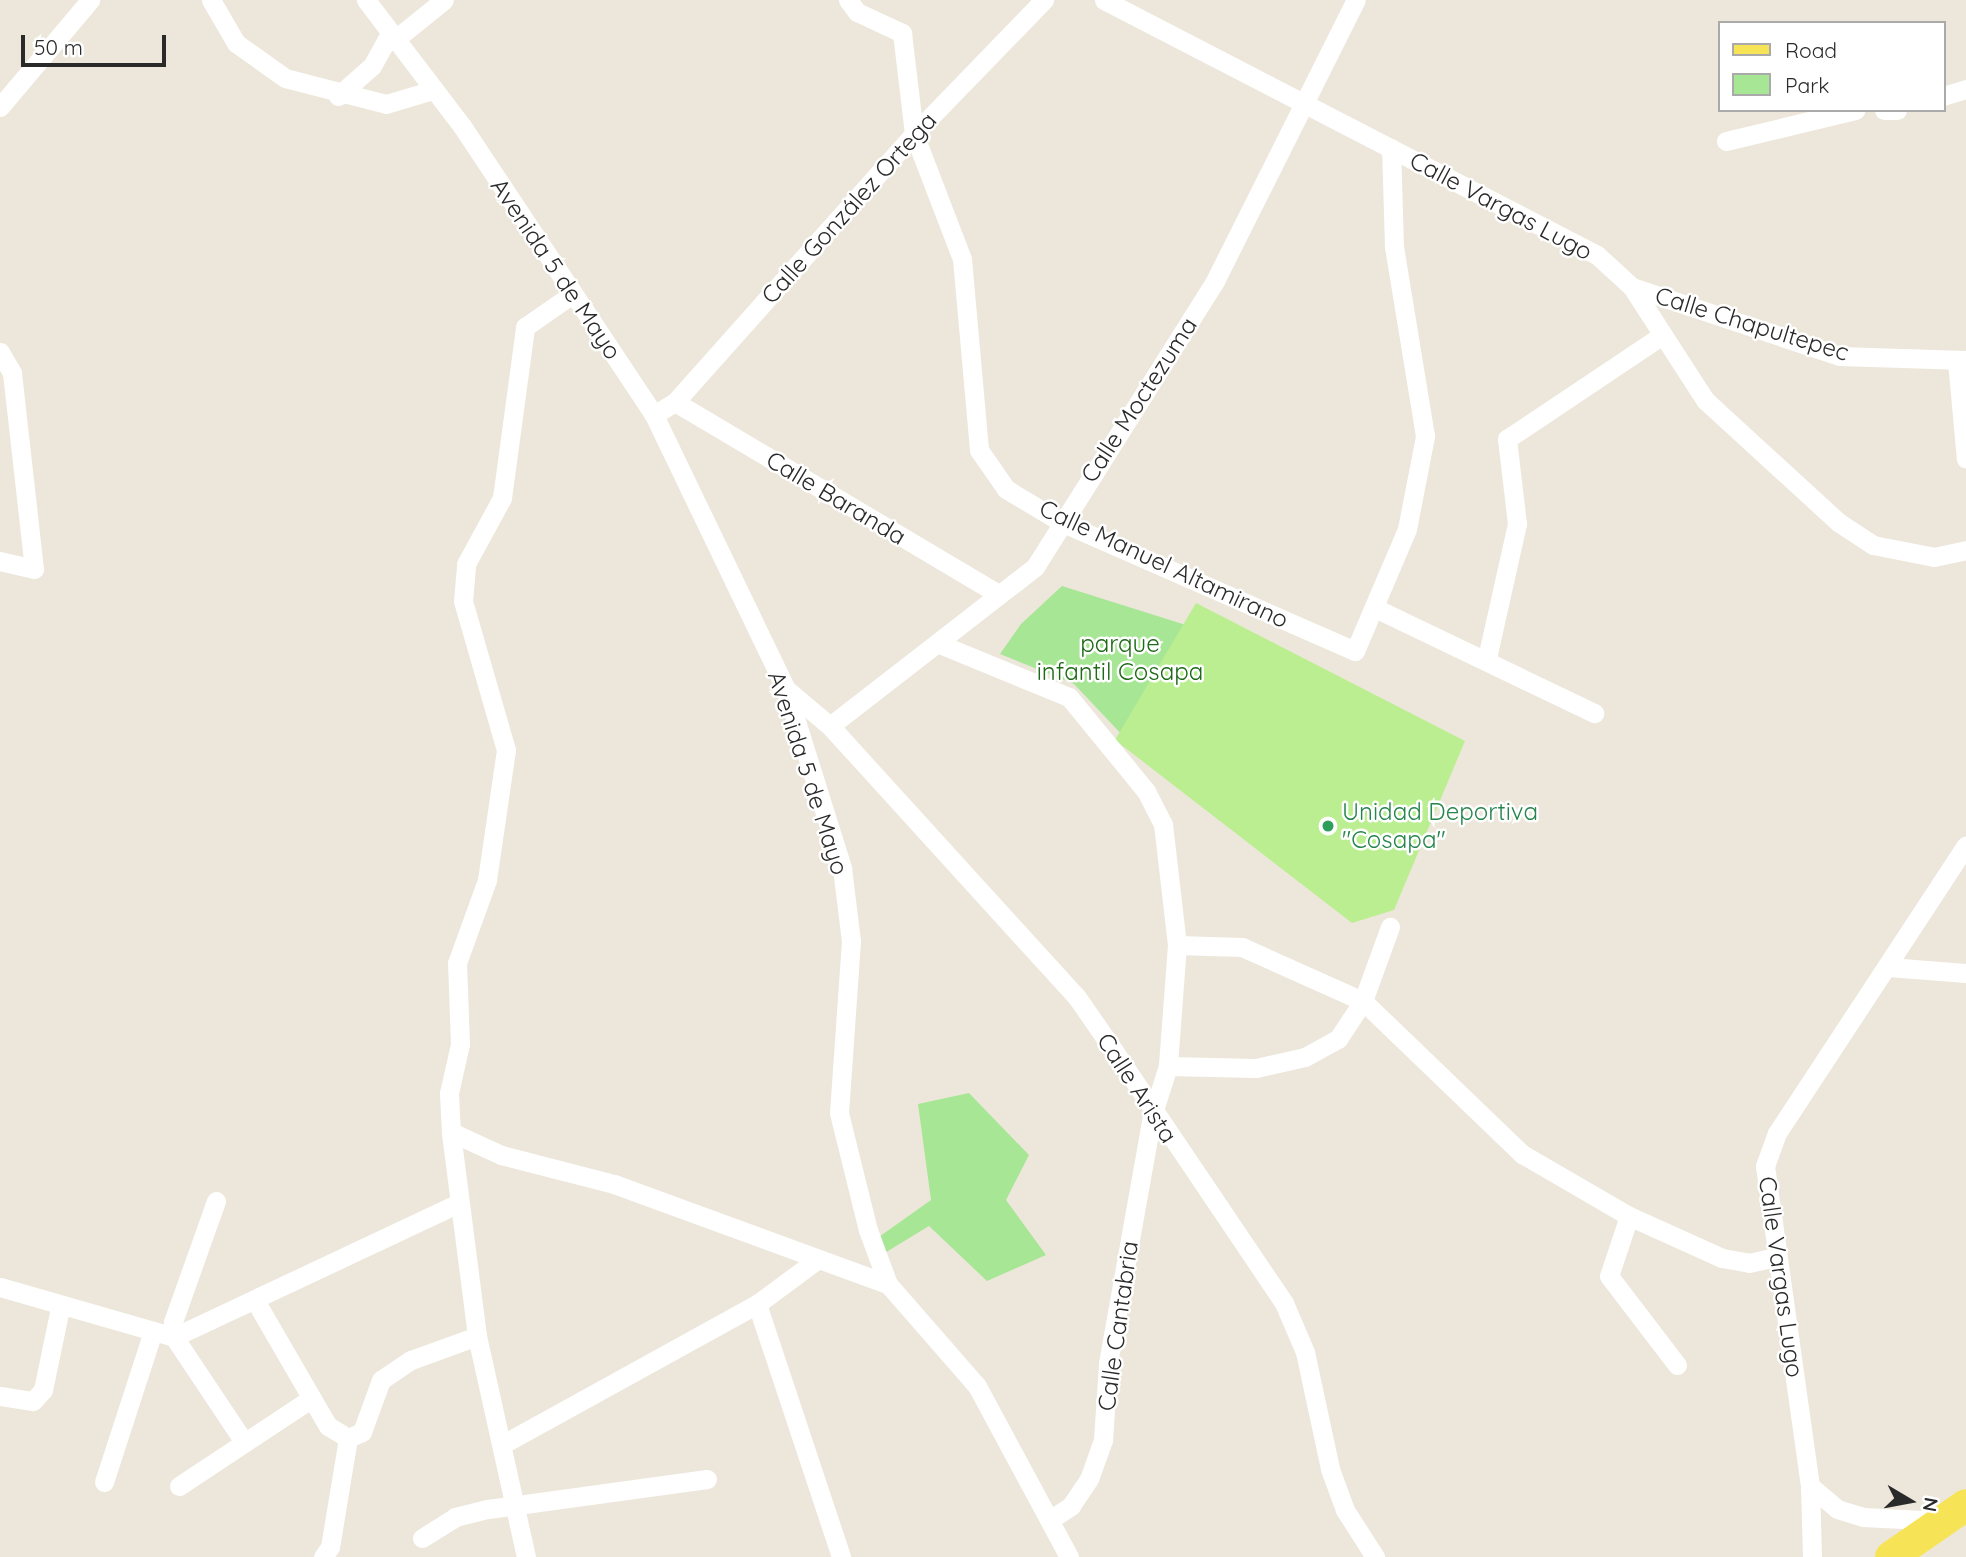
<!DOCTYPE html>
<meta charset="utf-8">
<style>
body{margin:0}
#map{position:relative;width:1966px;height:1557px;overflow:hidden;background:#ede7db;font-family:Quicksand,sans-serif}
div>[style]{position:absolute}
.green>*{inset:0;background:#a7e695}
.pitch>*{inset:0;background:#bbee90}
.minor>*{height:19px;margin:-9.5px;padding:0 9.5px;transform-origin:9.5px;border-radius:9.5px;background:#fff}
.primary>*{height:32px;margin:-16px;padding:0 16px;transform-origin:16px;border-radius:16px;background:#f6e356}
.dots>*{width:19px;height:19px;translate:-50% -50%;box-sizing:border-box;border:4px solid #fff;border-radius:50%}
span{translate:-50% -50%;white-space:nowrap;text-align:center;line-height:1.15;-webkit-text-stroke:5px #fff;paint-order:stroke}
.street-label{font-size:24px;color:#2a2a2a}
.park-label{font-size:24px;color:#1e6a17}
.leisure-label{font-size:24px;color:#27864d}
.left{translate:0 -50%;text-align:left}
.legend{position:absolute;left:1718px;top:21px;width:228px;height:91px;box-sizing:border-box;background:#fff;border:2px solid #aaa;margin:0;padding:9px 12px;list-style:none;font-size:21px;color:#2a2a2a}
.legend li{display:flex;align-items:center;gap:14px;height:35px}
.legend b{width:35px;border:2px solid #aaa}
.north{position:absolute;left:1875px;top:1466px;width:70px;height:70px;-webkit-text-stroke:5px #fff;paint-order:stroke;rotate:100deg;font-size:19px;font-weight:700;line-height:28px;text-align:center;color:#2a2a2a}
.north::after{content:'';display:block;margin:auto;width:24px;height:32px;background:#2a2a2a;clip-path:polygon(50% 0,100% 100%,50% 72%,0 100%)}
.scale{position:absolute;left:21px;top:35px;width:145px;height:32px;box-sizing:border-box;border:4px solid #2a2a2a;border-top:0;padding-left:9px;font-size:21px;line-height:24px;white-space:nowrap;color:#2a2a2a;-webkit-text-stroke:5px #fff;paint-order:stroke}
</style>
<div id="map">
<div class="green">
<i style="clip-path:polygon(1062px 586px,1189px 626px,1126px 739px,1074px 684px,1000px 654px,1021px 624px)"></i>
<i style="clip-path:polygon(969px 1093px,1029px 1155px,1006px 1200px,1046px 1255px,987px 1281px,929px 1226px,883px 1254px,876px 1239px,931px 1200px,918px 1104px)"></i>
</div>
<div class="pitch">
<i style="clip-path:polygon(1196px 603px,1465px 741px,1394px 910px,1352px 923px,1115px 740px)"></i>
</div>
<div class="minor">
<i style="left:211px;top:0;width:50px;rotate:59.8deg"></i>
<i style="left:236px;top:43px;width:60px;rotate:35.5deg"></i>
<i style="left:285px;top:78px;width:104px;rotate:14.4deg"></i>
<i style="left:386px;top:104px;width:49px;rotate:-16.6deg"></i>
<i style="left:366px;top:0;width:158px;rotate:52.7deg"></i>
<i style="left:462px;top:126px;width:347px;rotate:56.4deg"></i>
<i style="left:654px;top:415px;width:304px;rotate:64.3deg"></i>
<i style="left:786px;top:689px;width:188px;rotate:72.6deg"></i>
<i style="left:842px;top:868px;width:74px;rotate:83deg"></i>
<i style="left:851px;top:941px;width:172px;rotate:94deg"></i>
<i style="left:839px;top:1113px;width:121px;rotate:76.1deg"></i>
<i style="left:868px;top:1230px;width:58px;rotate:69.7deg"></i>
<i style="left:888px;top:1284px;width:135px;rotate:48.9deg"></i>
<i style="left:977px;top:1386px;width:194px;rotate:61.7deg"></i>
<i style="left:848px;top:0;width:15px;rotate:53deg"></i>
<i style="left:857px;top:12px;width:50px;rotate:25deg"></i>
<i style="left:902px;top:33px;width:102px;rotate:83.2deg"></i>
<i style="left:914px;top:134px;width:134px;rotate:69deg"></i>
<i style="left:962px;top:259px;width:192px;rotate:84.9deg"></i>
<i style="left:979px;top:450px;width:47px;rotate:55.3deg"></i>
<i style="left:1006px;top:489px;width:64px;rotate:31deg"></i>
<i style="left:1061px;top:522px;width:321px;rotate:23.7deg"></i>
<i style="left:1355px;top:651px;width:133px;rotate:-66.9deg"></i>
<i style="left:1407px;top:529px;width:95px;rotate:-79deg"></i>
<i style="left:1425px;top:436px;width:192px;rotate:-99.3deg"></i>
<i style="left:1394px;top:247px;width:99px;rotate:-91.7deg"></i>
<i style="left:1104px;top:0;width:555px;rotate:27.35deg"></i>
<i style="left:1597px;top:255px;width:47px;rotate:42.4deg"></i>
<i style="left:1632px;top:287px;width:135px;rotate:57.1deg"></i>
<i style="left:1705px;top:400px;width:180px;rotate:42.5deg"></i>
<i style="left:1838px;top:522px;width:42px;rotate:33.3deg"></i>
<i style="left:1873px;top:545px;width:62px;rotate:11.1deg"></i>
<i style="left:1934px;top:557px;width:33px;rotate:-12deg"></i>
<i style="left:393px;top:41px;width:65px;rotate:-38.8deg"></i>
<i style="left:338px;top:96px;width:45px;rotate:-41.4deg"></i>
<i style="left:372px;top:66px;width:35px;rotate:-61deg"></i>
<i style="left:1943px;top:96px;width:24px;rotate:-17deg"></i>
<i style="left:0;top:107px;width:140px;rotate:-49.9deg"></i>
<i style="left:1884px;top:110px;width:13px"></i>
<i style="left:1726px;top:141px;width:133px;rotate:-13.5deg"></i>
<i style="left:1632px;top:287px;width:218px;rotate:18.4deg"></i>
<i style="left:1839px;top:356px;width:127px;rotate:1.8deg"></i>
<i style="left:0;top:352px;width:24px;rotate:60deg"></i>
<i style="left:12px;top:373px;width:197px;rotate:83.6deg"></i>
<i style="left:34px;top:569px;width:35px;rotate:-167deg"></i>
<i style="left:1957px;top:361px;width:98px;rotate:84.8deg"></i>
<i style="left:675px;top:402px;width:376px;rotate:30.7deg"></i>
<i style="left:654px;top:415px;width:25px;rotate:-32deg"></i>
<i style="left:675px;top:402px;width:359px;rotate:-48.3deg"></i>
<i style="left:914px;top:134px;width:187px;rotate:-45.9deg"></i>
<i style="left:1377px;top:609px;width:241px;rotate:25.6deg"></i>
<i style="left:942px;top:645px;width:137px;rotate:22.3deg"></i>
<i style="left:1069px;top:697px;width:122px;rotate:50.7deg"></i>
<i style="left:1146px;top:791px;width:37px;rotate:63deg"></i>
<i style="left:1163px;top:824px;width:122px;rotate:83.4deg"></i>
<i style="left:1177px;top:945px;width:121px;rotate:94.3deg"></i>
<i style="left:1168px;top:1066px;width:52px;rotate:107.7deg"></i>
<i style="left:1152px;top:1116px;width:251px;rotate:100.1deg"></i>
<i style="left:1108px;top:1363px;width:77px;rotate:93.7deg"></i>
<i style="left:1103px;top:1440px;width:41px;rotate:109.7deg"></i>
<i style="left:1089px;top:1479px;width:32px;rotate:124deg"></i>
<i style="left:1071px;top:1506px;width:24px;rotate:147deg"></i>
<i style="left:1487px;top:658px;width:137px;rotate:-77.4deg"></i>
<i style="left:1517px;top:524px;width:86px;rotate:-96.7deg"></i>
<i style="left:1507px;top:439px;width:185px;rotate:-33.8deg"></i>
<i style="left:786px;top:689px;width:57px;rotate:40.1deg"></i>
<i style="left:830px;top:726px;width:365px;rotate:47.7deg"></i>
<i style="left:1076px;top:996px;width:56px;rotate:55.2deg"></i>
<i style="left:1108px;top:1042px;width:315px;rotate:56deg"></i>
<i style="left:1284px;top:1303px;width:53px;rotate:66.8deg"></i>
<i style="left:1305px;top:1352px;width:120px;rotate:77.9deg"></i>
<i style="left:1330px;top:1469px;width:44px;rotate:69.9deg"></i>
<i style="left:1345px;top:1510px;width:56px;rotate:57.4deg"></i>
<i style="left:830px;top:726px;width:259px;rotate:-37.8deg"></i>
<i style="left:1035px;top:567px;width:338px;rotate:-57.8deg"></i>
<i style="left:1215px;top:281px;width:314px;rotate:-63.4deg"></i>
<i style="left:1177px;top:945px;width:65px;rotate:1.8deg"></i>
<i style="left:1242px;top:947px;width:133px;rotate:24.1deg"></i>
<i style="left:1363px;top:1001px;width:221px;rotate:43.9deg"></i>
<i style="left:1522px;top:1154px;width:124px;rotate:30.1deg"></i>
<i style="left:1629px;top:1216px;width:102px;rotate:24.3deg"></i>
<i style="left:1722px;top:1258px;width:27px;rotate:10deg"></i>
<i style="left:1749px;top:1263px;width:28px;rotate:-13deg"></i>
<i style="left:1889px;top:967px;width:77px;rotate:4.5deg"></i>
<i style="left:1168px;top:1066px;width:88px;rotate:1.3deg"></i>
<i style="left:1256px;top:1068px;width:50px;rotate:-12.7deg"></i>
<i style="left:1305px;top:1057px;width:38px;rotate:-29deg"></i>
<i style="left:1338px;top:1039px;width:45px;rotate:-56.7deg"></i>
<i style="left:1363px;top:1001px;width:79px;rotate:-70deg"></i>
<i style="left:451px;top:1132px;width:55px;rotate:24.7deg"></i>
<i style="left:501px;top:1155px;width:117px;rotate:14.4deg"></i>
<i style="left:614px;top:1184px;width:292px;rotate:20.1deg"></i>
<i style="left:216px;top:1201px;width:128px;rotate:109.6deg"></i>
<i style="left:173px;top:1322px;width:15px;rotate:86deg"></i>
<i style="left:174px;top:1337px;width:123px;rotate:56.3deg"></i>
<i style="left:1629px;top:1216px;width:63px;rotate:108.4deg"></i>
<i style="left:1609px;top:1276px;width:112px;rotate:52.6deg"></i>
<i style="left:0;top:1287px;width:181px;rotate:16deg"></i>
<i style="left:174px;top:1337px;width:315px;rotate:-25.2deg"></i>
<i style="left:256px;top:1302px;width:143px;rotate:59.9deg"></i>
<i style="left:328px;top:1426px;width:23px;rotate:31deg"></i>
<i style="left:757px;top:1304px;width:267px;rotate:71.6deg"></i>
<i style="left:0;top:1396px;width:33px;rotate:9deg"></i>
<i style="left:33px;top:1401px;width:15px;rotate:-48deg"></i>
<i style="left:43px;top:1390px;width:84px;rotate:-78.3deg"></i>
<i style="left:348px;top:1438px;width:15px;rotate:-23deg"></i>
<i style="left:362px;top:1432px;width:55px;rotate:-69.9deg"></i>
<i style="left:381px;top:1380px;width:36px;rotate:-34deg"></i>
<i style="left:411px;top:1360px;width:70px;rotate:-20deg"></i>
<i style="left:505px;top:1443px;width:288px;rotate:-28.9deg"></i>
<i style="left:757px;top:1304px;width:71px;rotate:-36.4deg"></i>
<i style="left:104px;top:1482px;width:156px;rotate:-72deg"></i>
<i style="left:179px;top:1486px;width:159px;rotate:-33.5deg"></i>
<i style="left:1810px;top:1486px;width:35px;rotate:40deg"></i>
<i style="left:1837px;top:1509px;width:27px;rotate:17deg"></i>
<i style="left:1863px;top:1517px;width:79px;rotate:2.9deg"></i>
<i style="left:422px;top:1538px;width:39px;rotate:-32deg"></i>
<i style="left:455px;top:1517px;width:34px;rotate:-14deg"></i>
<i style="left:488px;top:1509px;width:221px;rotate:-7.8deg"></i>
<i style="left:323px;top:1557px;width:12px;rotate:-55deg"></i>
<i style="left:330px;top:1547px;width:110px;rotate:-80.6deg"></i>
<i style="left:526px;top:1557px;width:226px;rotate:-102.5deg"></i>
<i style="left:477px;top:1336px;width:206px;rotate:-97.3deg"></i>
<i style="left:451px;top:1132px;width:39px;rotate:-93deg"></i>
<i style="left:449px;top:1093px;width:50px;rotate:-77.3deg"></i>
<i style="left:460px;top:1044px;width:81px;rotate:-92.1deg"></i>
<i style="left:457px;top:963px;width:88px;rotate:-70.1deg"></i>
<i style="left:487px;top:880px;width:131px;rotate:-81.7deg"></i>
<i style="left:506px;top:750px;width:155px;rotate:-106.1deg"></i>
<i style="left:463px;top:601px;width:37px;rotate:-85deg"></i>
<i style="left:466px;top:564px;width:75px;rotate:-61.4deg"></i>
<i style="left:502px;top:498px;width:173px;rotate:-82.3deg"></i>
<i style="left:525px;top:327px;width:56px;rotate:-34.8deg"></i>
<i style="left:1812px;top:1557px;width:71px;rotate:-91.6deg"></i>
<i style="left:1810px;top:1486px;width:323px;rotate:-98deg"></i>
<i style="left:1765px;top:1166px;width:35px;rotate:-70deg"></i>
<i style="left:1777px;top:1133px;width:344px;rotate:-56.7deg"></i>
</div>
<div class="primary">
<i style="left:1891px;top:1557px;width:91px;rotate:-34.7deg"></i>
</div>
<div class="dots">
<i style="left:1328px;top:826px;background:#2e9e5b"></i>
</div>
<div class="street-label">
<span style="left:1501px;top:206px;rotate:28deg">Calle Vargas Lugo</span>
<span style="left:849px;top:208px;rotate:-48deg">Calle González Ortega</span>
<span style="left:556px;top:269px;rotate:56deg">Avenida 5 de Mayo</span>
<span style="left:1752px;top:324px;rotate:17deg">Calle Chapultepec</span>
<span style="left:1139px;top:400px;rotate:-57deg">Calle Moctezuma</span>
<span style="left:836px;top:498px;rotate:31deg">Calle Baranda</span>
<span style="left:1164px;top:564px;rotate:25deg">Calle Manuel Altamirano</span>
<span style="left:808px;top:773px;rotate:72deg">Avenida 5 de Mayo</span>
<span style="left:1137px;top:1088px;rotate:57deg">Calle Arista</span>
<span style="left:1781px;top:1277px;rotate:82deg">Calle Vargas Lugo</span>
<span style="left:1118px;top:1326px;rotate:-82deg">Calle Cantabria</span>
</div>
<div class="park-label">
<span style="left:1120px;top:658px">parque<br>infantil Cosapa</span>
</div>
<div class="leisure-label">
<span class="left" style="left:1342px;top:826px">Unidad Deportiva<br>"Cosapa"</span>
</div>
<ul class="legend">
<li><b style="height:9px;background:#f6e356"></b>Road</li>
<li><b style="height:19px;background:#a7e695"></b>Park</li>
</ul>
<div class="north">N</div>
<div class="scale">50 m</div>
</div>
